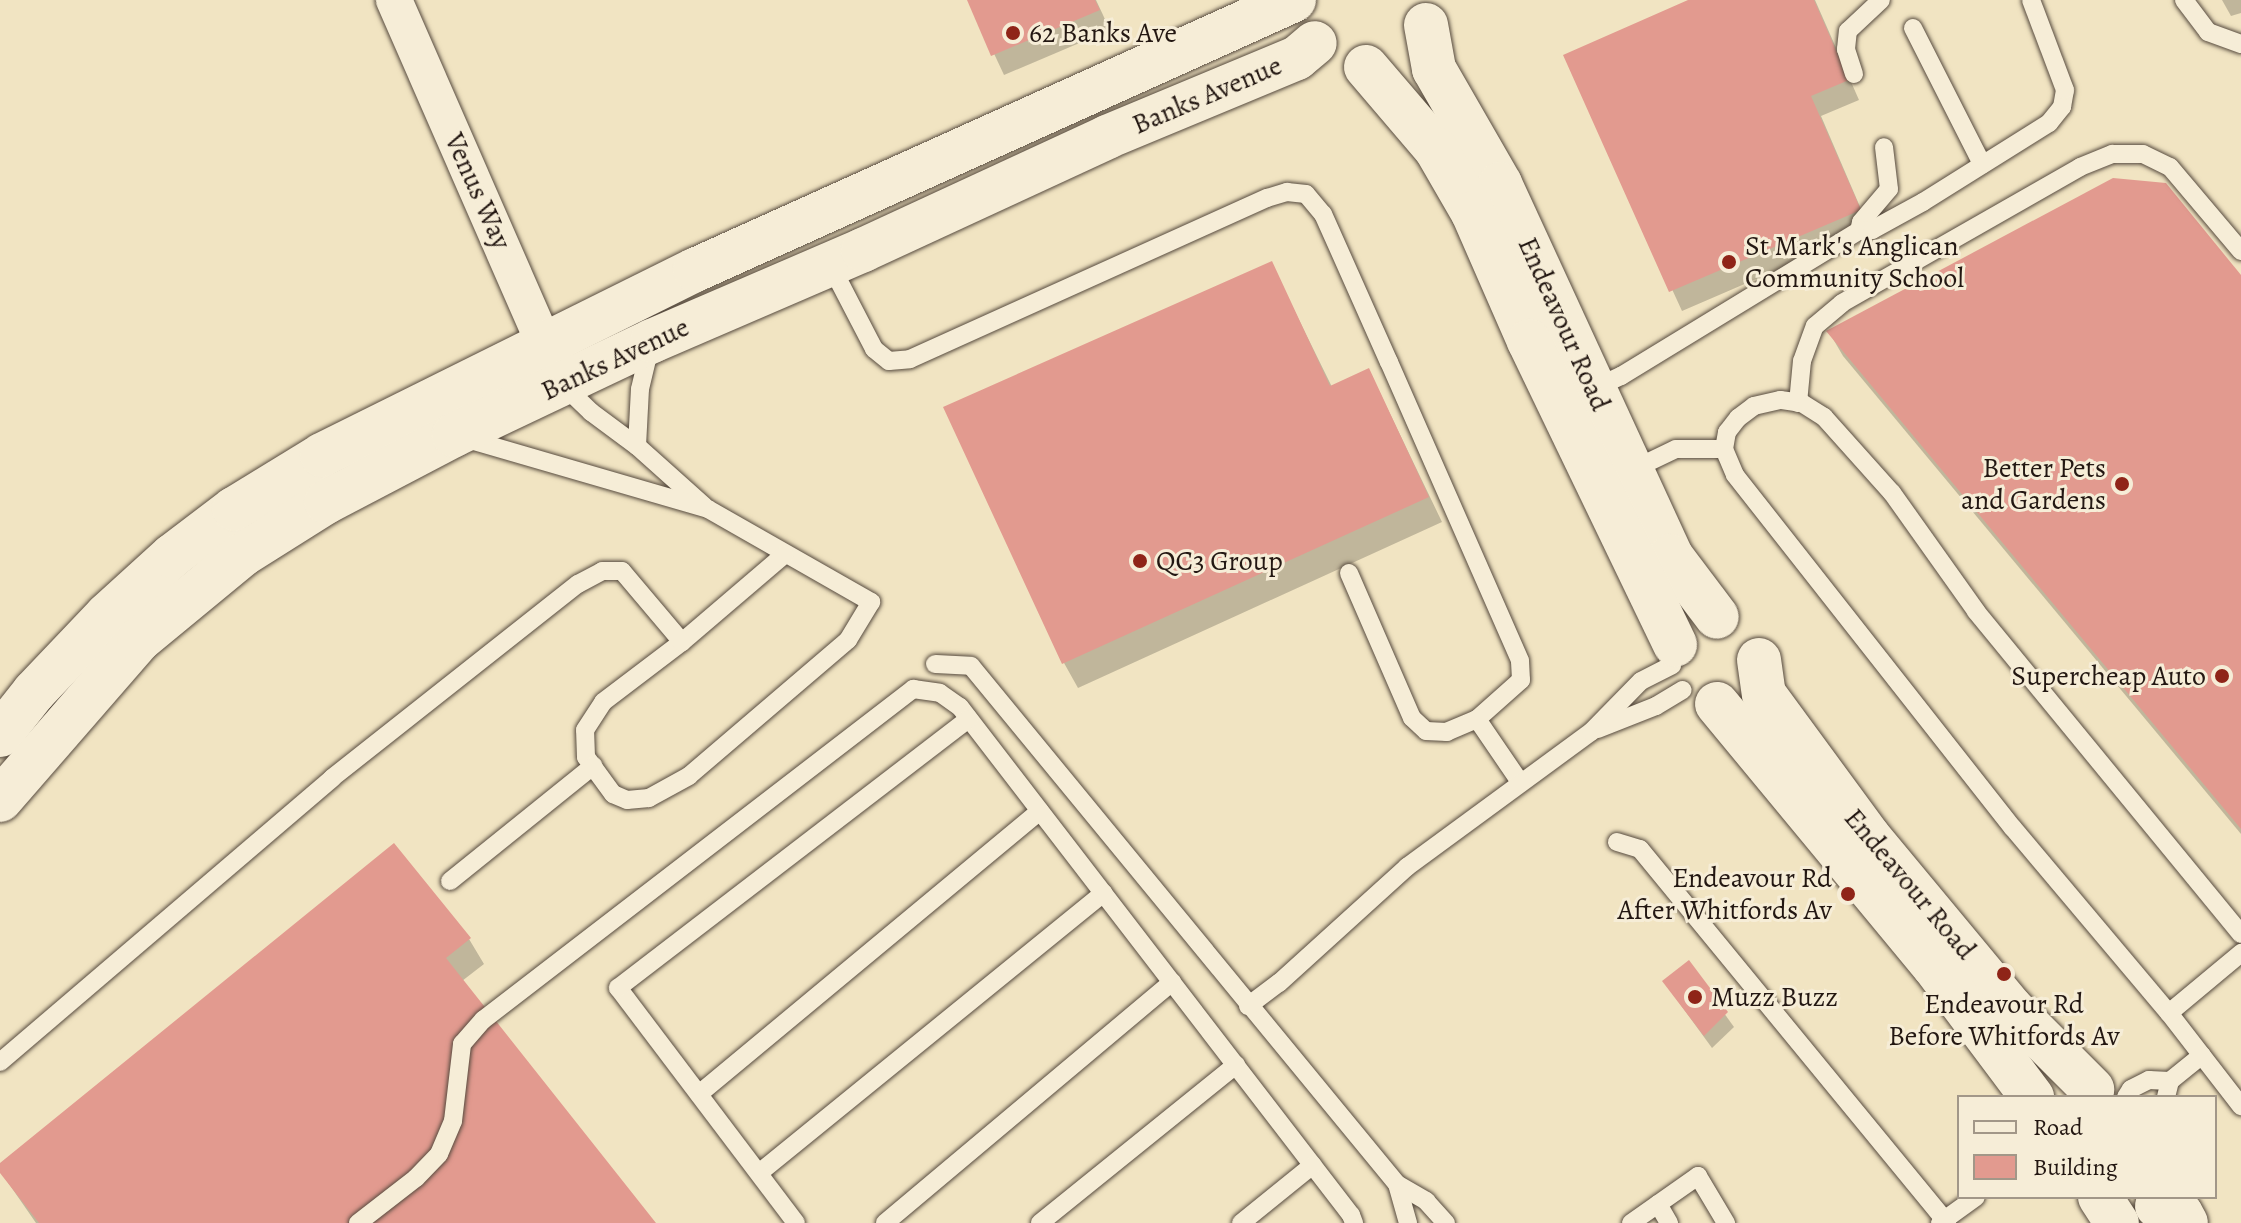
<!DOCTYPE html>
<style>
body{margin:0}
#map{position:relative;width:2241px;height:1223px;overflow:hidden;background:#f1e4c2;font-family:Alegreya,serif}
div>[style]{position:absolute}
.shadow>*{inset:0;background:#0003}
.building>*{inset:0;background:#e29a8f}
.roads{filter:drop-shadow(0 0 2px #564a3e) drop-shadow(0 0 2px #564a3e)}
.lane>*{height:18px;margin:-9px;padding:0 9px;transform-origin:9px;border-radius:9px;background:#f6edd7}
.street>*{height:36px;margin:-18px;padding:0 18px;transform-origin:18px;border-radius:18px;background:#f6edd7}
.secondary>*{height:44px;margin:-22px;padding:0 22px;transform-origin:22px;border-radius:22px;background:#f6edd7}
.dots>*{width:22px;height:22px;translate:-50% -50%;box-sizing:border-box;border:4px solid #f6edd7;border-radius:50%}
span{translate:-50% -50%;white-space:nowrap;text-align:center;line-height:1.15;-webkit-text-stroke:6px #f6edd7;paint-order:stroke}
.poi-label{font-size:28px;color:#231712}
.left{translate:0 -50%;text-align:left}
.right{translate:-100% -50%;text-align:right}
.street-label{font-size:28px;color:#231712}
.legend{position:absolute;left:1957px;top:1095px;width:260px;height:104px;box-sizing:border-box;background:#f6edd7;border:2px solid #a29788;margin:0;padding:10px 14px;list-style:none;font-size:24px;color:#231712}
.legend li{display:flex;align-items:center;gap:16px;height:40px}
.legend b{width:40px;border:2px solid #a29788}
</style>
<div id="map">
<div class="shadow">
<i style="clip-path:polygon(969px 0,1096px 0,1110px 30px,1004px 75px)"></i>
<i style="clip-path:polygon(1693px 0,1815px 0,1859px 100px,1821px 116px,1870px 230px,1682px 311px,1565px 56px)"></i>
<i style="clip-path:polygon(2222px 0,2241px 0,2241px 13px,2231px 16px)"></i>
<i style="clip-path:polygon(1271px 263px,1332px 387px,1369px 370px,1442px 522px,1078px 688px,1064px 663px)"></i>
<i style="clip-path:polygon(2241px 278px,2241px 834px,1843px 356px,1829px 332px)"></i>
<i style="clip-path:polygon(469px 939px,484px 964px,462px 981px,654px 1223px,36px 1223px,0 1171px,0 1165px)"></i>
<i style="clip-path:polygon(1688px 963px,1734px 1027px,1712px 1048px,1664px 982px)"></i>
</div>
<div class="building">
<i style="clip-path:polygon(967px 0,1095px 0,1100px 10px,991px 56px)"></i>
<i style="clip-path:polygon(1688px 0,1814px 0,1849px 80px,1811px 96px,1861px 210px,1669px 292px,1563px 55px)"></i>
<i style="clip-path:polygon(2113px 178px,2166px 183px,2241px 275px,2241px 829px,1826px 331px)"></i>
<i style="clip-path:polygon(1272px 261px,1330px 386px,1369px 368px,1429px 497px,1062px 664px,943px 407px)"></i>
<i style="clip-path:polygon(394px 843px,471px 938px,446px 958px,656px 1223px,39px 1223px,0 1173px,0 1163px)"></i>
<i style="clip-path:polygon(1689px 960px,1728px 1012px,1704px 1036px,1662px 981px)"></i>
</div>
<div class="roads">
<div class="lane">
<i style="left:2184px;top:0;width:40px;rotate:53deg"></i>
<i style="left:2208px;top:32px;width:35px;rotate:20deg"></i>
<i style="left:1913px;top:28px;width:153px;rotate:63.1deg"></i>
<i style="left:1854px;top:74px;width:26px;rotate:-108deg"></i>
<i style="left:1846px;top:49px;width:18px;rotate:-84deg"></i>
<i style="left:1848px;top:31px;width:45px;rotate:-43.2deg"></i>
<i style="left:1859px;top:231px;width:9px;rotate:-77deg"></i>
<i style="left:1861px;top:222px;width:43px;rotate:-49.7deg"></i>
<i style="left:1889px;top:189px;width:42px;rotate:-96.8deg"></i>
<i style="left:830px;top:264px;width:96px;rotate:62.6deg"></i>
<i style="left:874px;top:349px;width:19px;rotate:39deg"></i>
<i style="left:889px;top:361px;width:21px;rotate:-5deg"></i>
<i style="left:910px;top:359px;width:392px;rotate:-24.3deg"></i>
<i style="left:1267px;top:198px;width:21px;rotate:-17deg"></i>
<i style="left:1287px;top:192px;width:19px;rotate:6deg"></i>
<i style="left:1306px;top:194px;width:26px;rotate:50deg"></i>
<i style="left:1323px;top:214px;width:162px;rotate:66deg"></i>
<i style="left:1389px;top:362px;width:326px;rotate:66.3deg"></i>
<i style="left:1520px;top:661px;width:19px;rotate:87deg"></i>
<i style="left:1521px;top:680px;width:59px;rotate:138.4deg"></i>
<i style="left:1477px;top:719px;width:33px;rotate:157deg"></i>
<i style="left:1447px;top:732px;width:21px;rotate:-177deg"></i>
<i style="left:1426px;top:731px;width:19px;rotate:-137deg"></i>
<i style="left:1412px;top:718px;width:158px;rotate:-113.5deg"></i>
<i style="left:563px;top:385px;width:39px;rotate:44deg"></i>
<i style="left:591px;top:412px;width:57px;rotate:36.5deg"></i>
<i style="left:637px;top:446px;width:90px;rotate:41.8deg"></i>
<i style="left:1595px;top:388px;width:29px;rotate:-25deg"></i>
<i style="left:1621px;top:376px;width:279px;rotate:-31.4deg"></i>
<i style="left:1859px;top:231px;width:13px;rotate:-4deg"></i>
<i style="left:1872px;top:230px;width:58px;rotate:-28.8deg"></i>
<i style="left:1923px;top:202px;width:149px;rotate:-32.1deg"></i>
<i style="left:2049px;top:123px;width:21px;rotate:-51deg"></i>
<i style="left:2062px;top:107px;width:17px;rotate:-80deg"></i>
<i style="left:2065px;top:90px;width:96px;rotate:-110.7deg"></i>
<i style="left:1798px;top:403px;width:42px;rotate:-84.6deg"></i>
<i style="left:1802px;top:361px;width:37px;rotate:-70deg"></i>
<i style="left:1815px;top:326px;width:35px;rotate:-40deg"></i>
<i style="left:1842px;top:303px;width:274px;rotate:-29.7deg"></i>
<i style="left:2080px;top:167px;width:35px;rotate:-22deg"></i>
<i style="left:2112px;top:154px;width:31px"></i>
<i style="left:2143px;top:154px;width:30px;rotate:26deg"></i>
<i style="left:2170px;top:167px;width:110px;rotate:49.8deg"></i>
<i style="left:464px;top:438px;width:254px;rotate:16.2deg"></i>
<i style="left:708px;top:509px;width:188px;rotate:29.7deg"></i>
<i style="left:871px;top:602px;width:44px;rotate:121.2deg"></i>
<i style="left:848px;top:640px;width:209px;rotate:139.5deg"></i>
<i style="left:689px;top:776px;width:46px;rotate:151.2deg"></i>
<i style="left:649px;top:798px;width:22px;rotate:175deg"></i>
<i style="left:627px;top:800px;width:15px;rotate:-157deg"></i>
<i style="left:613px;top:794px;width:46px;rotate:-126.1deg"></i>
<i style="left:586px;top:757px;width:27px;rotate:-92deg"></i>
<i style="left:585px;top:730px;width:33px;rotate:-57deg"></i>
<i style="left:603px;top:702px;width:99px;rotate:-37.2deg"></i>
<i style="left:682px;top:642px;width:134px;rotate:-40.5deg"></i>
<i style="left:637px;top:446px;width:57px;rotate:-87deg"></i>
<i style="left:640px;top:389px;width:43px;rotate:-76.6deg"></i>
<i style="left:1630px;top:471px;width:51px;rotate:-25.6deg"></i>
<i style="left:1676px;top:449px;width:48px"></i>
<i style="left:935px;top:664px;width:36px;rotate:3deg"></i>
<i style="left:971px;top:666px;width:671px;rotate:50.57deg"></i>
<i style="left:1397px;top:1184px;width:34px;rotate:30deg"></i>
<i style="left:1426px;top:1201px;width:30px;rotate:48deg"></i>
<i style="left:1477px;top:719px;width:76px;rotate:55.7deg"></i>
<i style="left:1598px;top:729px;width:62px;rotate:-21.6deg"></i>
<i style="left:1656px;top:706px;width:31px;rotate:-31deg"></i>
<i style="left:1617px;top:842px;width:24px;rotate:17deg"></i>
<i style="left:1640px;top:849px;width:484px;rotate:50.6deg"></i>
<i style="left:450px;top:881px;width:184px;rotate:-38.8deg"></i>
<i style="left:2241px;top:934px;width:418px;rotate:-129.4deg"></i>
<i style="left:1976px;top:611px;width:145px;rotate:-125.4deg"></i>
<i style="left:1892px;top:493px;width:102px;rotate:-131.8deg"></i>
<i style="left:1824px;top:417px;width:26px;rotate:-148deg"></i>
<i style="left:1802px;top:403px;width:22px;rotate:-172deg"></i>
<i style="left:1780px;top:400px;width:27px;rotate:167deg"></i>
<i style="left:1754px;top:406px;width:20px;rotate:143deg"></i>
<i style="left:1738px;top:418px;width:18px;rotate:128deg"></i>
<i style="left:1727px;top:432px;width:17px;rotate:100deg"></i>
<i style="left:1724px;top:449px;width:28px;rotate:67deg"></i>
<i style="left:1735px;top:475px;width:449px;rotate:51.8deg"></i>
<i style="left:2013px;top:828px;width:242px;rotate:49.9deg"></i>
<i style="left:2169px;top:1013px;width:118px;rotate:52.3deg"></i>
<i style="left:1248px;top:1006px;width:39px;rotate:-37deg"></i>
<i style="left:1279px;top:983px;width:173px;rotate:-42.2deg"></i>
<i style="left:1407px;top:867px;width:228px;rotate:-36.3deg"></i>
<i style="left:1591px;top:732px;width:71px;rotate:-45.6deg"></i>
<i style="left:1641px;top:681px;width:35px;rotate:-27deg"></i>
<i style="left:2169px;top:1013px;width:94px;rotate:-39.8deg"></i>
<i style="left:0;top:1062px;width:437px;rotate:-40.5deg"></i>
<i style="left:332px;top:778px;width:313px;rotate:-38.3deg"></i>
<i style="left:578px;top:584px;width:27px;rotate:-28deg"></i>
<i style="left:602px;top:571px;width:20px"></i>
<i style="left:622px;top:571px;width:93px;rotate:49.8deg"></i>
<i style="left:699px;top:1094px;width:443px;rotate:-39.7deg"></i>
<i style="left:2126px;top:1097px;width:9px;rotate:-58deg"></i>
<i style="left:2131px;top:1089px;width:20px;rotate:-27deg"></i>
<i style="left:2149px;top:1080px;width:21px;rotate:3deg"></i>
<i style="left:2166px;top:1097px;width:16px;rotate:-76deg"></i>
<i style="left:2170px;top:1081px;width:41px;rotate:-39.1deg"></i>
<i style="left:759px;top:1173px;width:444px;rotate:-39.1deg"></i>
<i style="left:1397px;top:1184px;width:41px;rotate:74.2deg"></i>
<i style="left:1658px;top:1204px;width:22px;rotate:60deg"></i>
<i style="left:358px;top:1223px;width:73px;rotate:-37.8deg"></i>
<i style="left:416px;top:1178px;width:33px;rotate:-46deg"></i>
<i style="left:439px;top:1154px;width:36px;rotate:-67deg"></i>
<i style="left:453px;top:1121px;width:78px;rotate:-83.3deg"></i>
<i style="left:462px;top:1044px;width:32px;rotate:-49deg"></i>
<i style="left:483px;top:1020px;width:543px;rotate:-37.59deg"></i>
<i style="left:913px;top:689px;width:27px;rotate:8deg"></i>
<i style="left:940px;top:693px;width:24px;rotate:35deg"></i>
<i style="left:960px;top:707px;width:641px;rotate:52.42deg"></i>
<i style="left:1351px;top:1215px;width:9px;rotate:69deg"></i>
<i style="left:796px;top:1223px;width:295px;rotate:-127.1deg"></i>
<i style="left:618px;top:988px;width:442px;rotate:-37.5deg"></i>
<i style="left:885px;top:1223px;width:375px;rotate:-40deg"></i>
<i style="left:1040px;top:1223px;width:252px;rotate:-38.9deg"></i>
<i style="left:1241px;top:1223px;width:92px;rotate:-38.9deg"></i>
<i style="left:1631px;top:1223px;width:82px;rotate:-35deg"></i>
<i style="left:1698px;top:1176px;width:55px;rotate:59.2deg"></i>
<i style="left:1940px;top:1223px;width:44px;rotate:-35.8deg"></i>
</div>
<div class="street">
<i style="left:394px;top:0;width:404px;rotate:66.4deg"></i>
</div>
<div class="secondary">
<i style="left:1426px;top:25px;width:45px;rotate:79.7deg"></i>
<i style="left:1434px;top:69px;width:133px;rotate:60.1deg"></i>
<i style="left:1500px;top:184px;width:409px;rotate:65.3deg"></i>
<i style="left:1671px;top:556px;width:76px;rotate:53deg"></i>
<i style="left:1366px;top:67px;width:108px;rotate:49.5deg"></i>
<i style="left:1436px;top:149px;width:74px;rotate:60deg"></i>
<i style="left:1473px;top:213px;width:140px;rotate:66.4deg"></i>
<i style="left:1529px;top:341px;width:337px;rotate:64.3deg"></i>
<i style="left:1759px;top:660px;width:34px;rotate:82deg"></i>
<i style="left:1764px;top:694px;width:177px;rotate:53.7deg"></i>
<i style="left:1869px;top:837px;width:222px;rotate:50.3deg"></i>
<i style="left:2011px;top:1008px;width:115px;rotate:45deg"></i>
<i style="left:1717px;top:704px;width:340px;rotate:50.4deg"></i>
<i style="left:1934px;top:966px;width:164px;rotate:53.2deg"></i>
<i style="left:0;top:735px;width:55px;rotate:-51.7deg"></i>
<i style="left:34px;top:692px;width:106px;rotate:-46.5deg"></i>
<i style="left:107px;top:615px;width:88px;rotate:-42.2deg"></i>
<i style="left:172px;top:556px;width:78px;rotate:-37.2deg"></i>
<i style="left:234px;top:509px;width:103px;rotate:-31.5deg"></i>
<i style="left:322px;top:455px;width:416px;rotate:-26.4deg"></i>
<i style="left:695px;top:270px;width:657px;rotate:-24.26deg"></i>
<i style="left:0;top:800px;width:212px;rotate:-49deg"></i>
<i style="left:139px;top:640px;width:134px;rotate:-39.5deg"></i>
<i style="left:242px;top:555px;width:99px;rotate:-32.2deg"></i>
<i style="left:326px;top:502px;width:144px;rotate:-27.6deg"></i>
<i style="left:454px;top:435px;width:219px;rotate:-25.4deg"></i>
<i style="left:652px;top:341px;width:230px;rotate:-23.3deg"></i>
<i style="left:863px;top:250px;width:269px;rotate:-24.8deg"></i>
<i style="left:1107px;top:137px;width:206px;rotate:-22.6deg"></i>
<i style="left:1297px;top:58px;width:23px;rotate:-40deg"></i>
<i style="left:2100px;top:1197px;width:31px;rotate:57deg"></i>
<i style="left:2157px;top:1206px;width:25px;rotate:18deg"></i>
<i style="left:2181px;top:1214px;width:10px;rotate:61deg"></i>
</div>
</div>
<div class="dots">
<i style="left:1013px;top:33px;background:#8f2418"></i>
<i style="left:1729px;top:262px;background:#8f2418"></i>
<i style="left:2122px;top:484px;background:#8f2418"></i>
<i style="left:1140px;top:561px;background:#8f2418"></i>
<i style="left:2222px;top:676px;background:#8f2418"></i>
<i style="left:1848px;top:894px;background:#8f2418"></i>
<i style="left:2004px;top:974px;background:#8f2418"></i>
<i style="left:1695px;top:997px;background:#8f2418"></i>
</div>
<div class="poi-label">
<span class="left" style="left:1029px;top:33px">62 Banks Ave</span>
<span class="left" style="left:1745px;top:262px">St Mark's Anglican<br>Community School</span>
<span class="right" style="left:2106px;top:484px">Better Pets<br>and Gardens</span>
<span class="left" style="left:1156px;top:561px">QC3 Group</span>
<span class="right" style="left:2206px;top:676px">Supercheap Auto</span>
<span class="right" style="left:1832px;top:894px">Endeavour Rd<br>After Whitfords Av</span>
<span class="left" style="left:1711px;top:997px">Muzz Buzz</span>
<span style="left:2004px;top:1020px">Endeavour Rd<br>Before Whitfords Av</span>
</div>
<div class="street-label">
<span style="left:1207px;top:95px;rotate:-23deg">Banks Avenue</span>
<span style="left:478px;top:191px;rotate:66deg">Venus Way</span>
<span style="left:1564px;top:324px;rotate:66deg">Endeavour Road</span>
<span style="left:615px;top:359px;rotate:-25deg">Banks Avenue</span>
<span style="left:1910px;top:884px;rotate:50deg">Endeavour Road</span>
</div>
<ul class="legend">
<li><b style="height:10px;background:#f6edd7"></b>Road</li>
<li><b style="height:22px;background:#e29a8f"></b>Building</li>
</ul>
</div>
